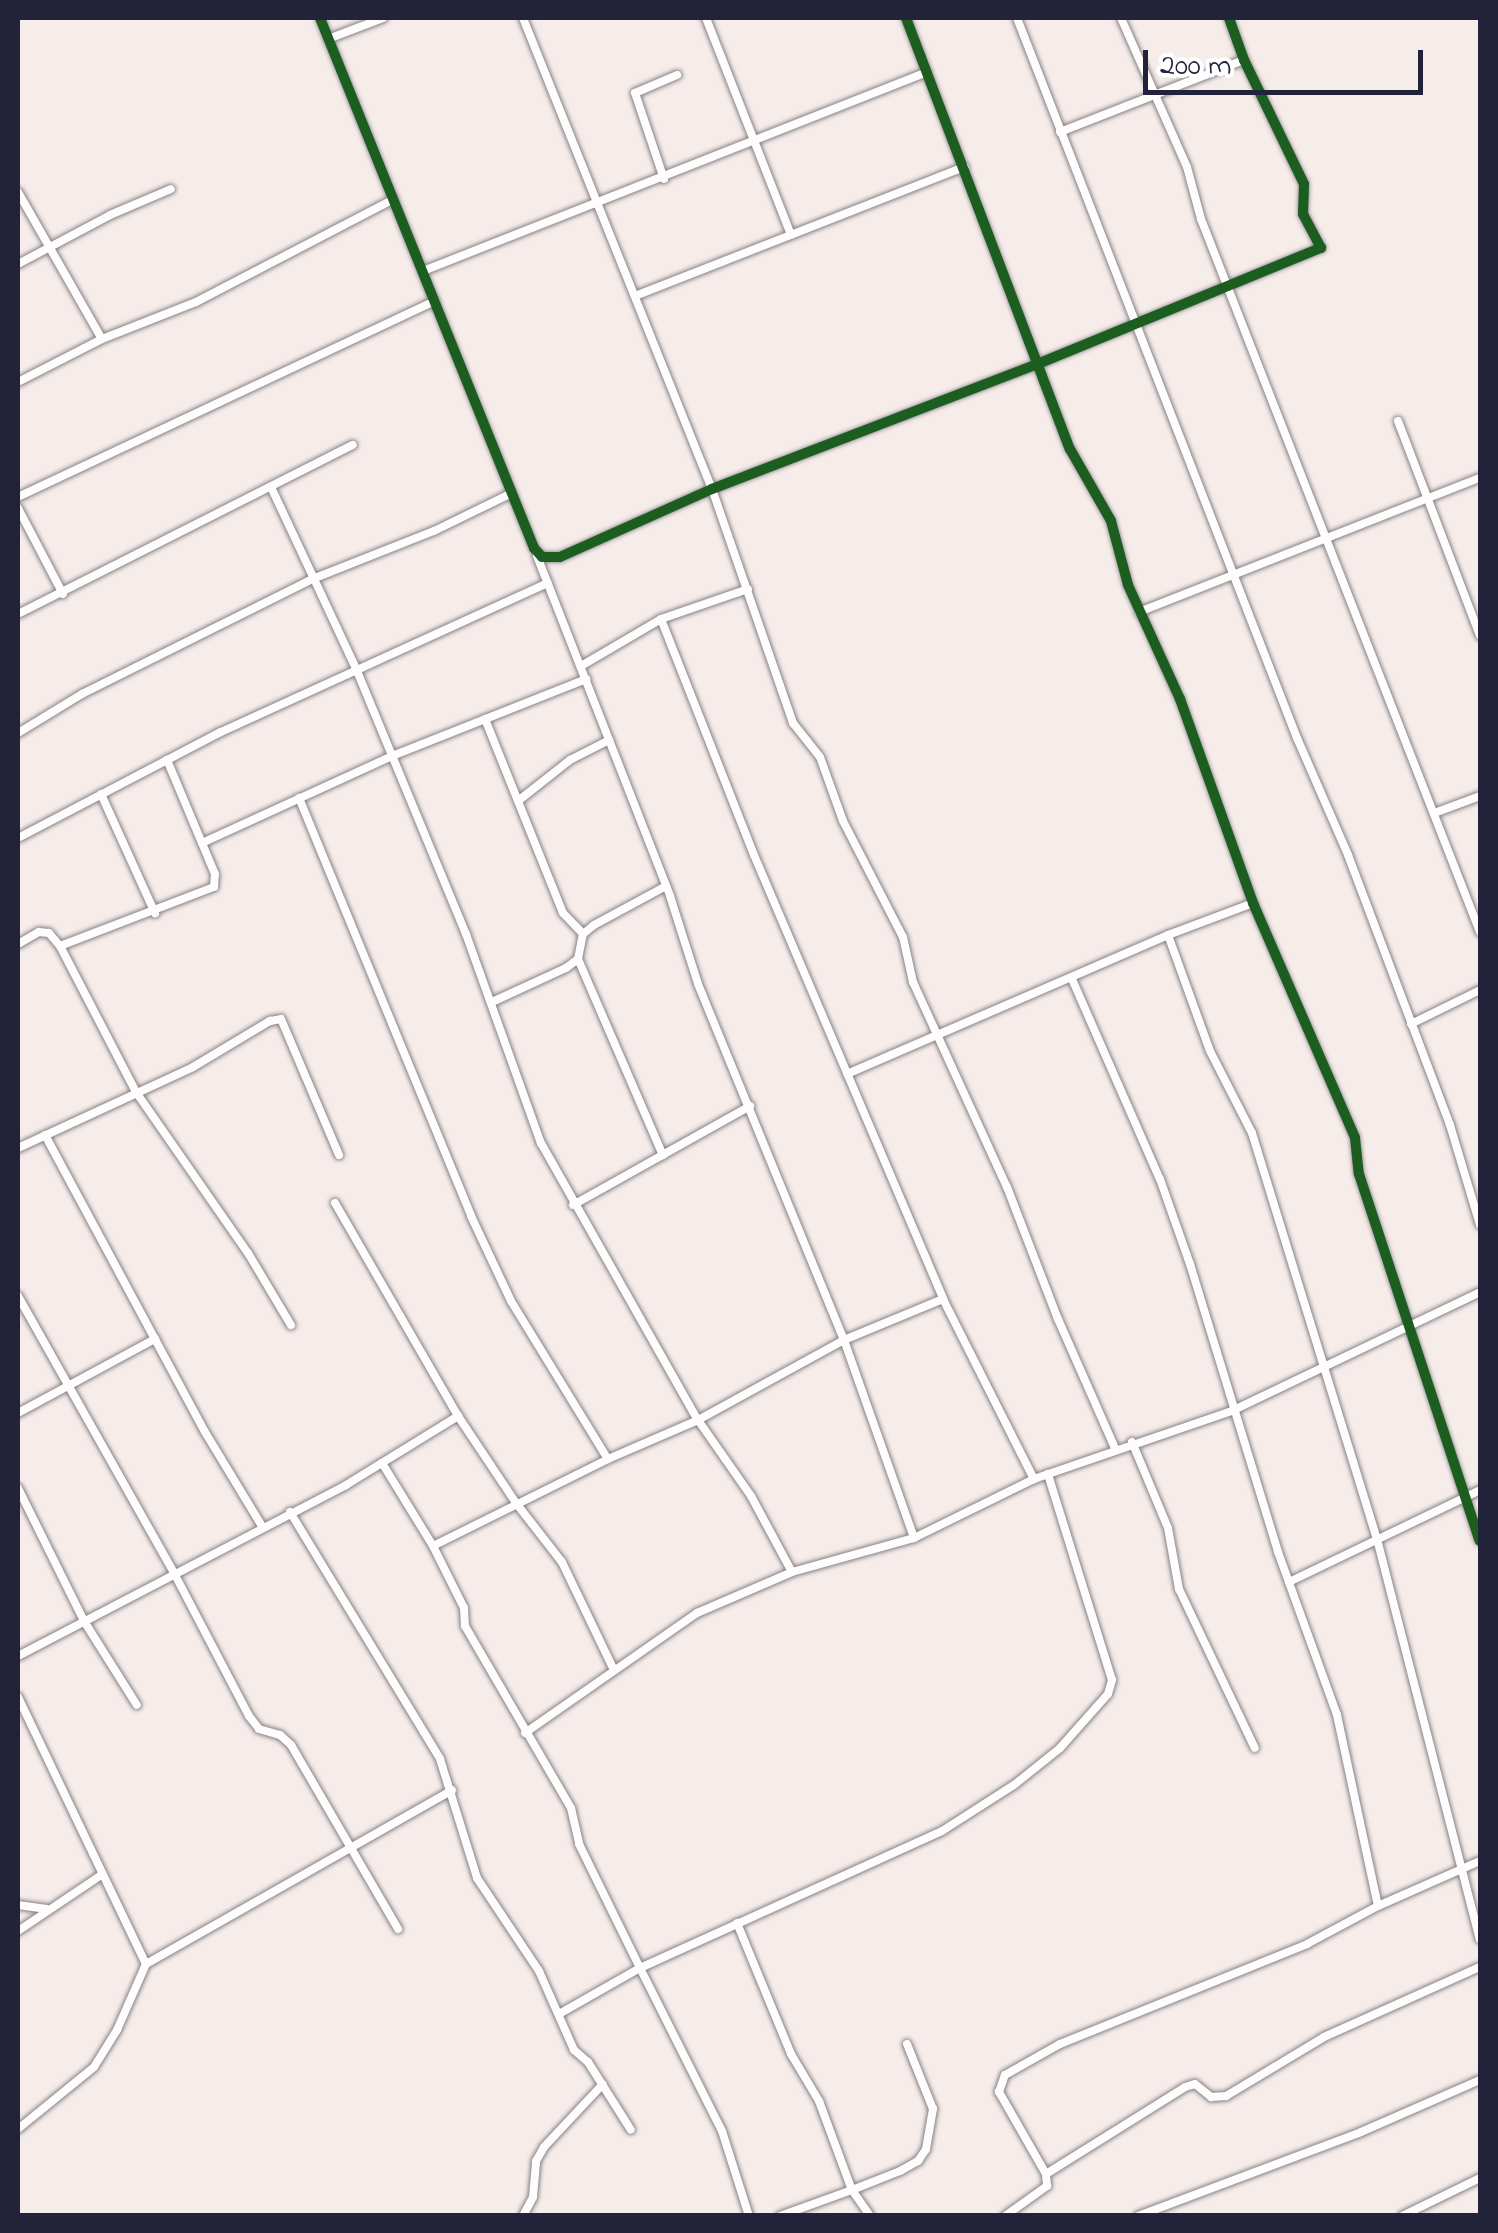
<!DOCTYPE html>
<style>
body{margin:0}
#map{position:relative;width:1498px;height:2233px;overflow:hidden;background:#f6ecea;font-family:"Indie Flower",sans-serif}
div>[style]{position:absolute}
.roads{filter:drop-shadow(0 0 2px #868185) drop-shadow(0 0 2px #868185)}
.minor>*{height:8px;margin:-4px;padding:0 4px;transform-origin:4px;border-radius:4px;background:#fefcfc}
.cycleway>*{height:10px;margin:-5px;padding:0 5px;transform-origin:5px;border-radius:5px;background:#1b5e20}
span{translate:-50% -50%;white-space:nowrap;text-align:center;line-height:1.15;-webkit-text-stroke:8px #fff;paint-order:stroke}
.frame{position:absolute;inset:0;border:20px solid #22223b;pointer-events:none}
.scale{position:absolute;left:1143px;top:50px;width:280px;height:45px;box-sizing:border-box;border:5px solid #22223b;border-top:0;padding-left:12px;font-size:30px;line-height:35px;white-space:nowrap;color:#22223b;-webkit-text-stroke:8px #fff;paint-order:stroke}
</style>
<div id="map">
<div class="roads">
<div class="minor">
<i style="left:320px;top:18px;width:572px;rotate:68.01deg"></i>
<i style="left:534px;top:548px;width:12px;rotate:48deg"></i>
<i style="left:542px;top:557px;width:18px"></i>
<i style="left:560px;top:557px;width:167px;rotate:-24.1deg"></i>
<i style="left:712px;top:489px;width:351px;rotate:-21deg"></i>
<i style="left:1040px;top:363px;width:304px;rotate:-22.3deg"></i>
<i style="left:1321px;top:248px;width:38px;rotate:-118deg"></i>
<i style="left:1303px;top:214px;width:30px;rotate:-88deg"></i>
<i style="left:1304px;top:184px;width:138px;rotate:-115.8deg"></i>
<i style="left:1244px;top:60px;width:45px;rotate:-109.7deg"></i>
<i style="left:523px;top:18px;width:508px;rotate:68.14deg"></i>
<i style="left:712px;top:489px;width:248px;rotate:70.9deg"></i>
<i style="left:793px;top:723px;width:43px;rotate:51.5deg"></i>
<i style="left:820px;top:757px;width:68px;rotate:70.2deg"></i>
<i style="left:843px;top:821px;width:131px;rotate:62.7deg"></i>
<i style="left:903px;top:937px;width:46px;rotate:77.5deg"></i>
<i style="left:913px;top:982px;width:226px;rotate:65.4deg"></i>
<i style="left:1007px;top:1187px;width:142px;rotate:68.9deg"></i>
<i style="left:1058px;top:1319px;width:141px;rotate:66.2deg"></i>
<i style="left:706px;top:18px;width:233px;rotate:68.6deg"></i>
<i style="left:906px;top:18px;width:461px;rotate:69.2deg"></i>
<i style="left:1070px;top:449px;width:83px;rotate:60.3deg"></i>
<i style="left:1111px;top:521px;width:66px;rotate:75.1deg"></i>
<i style="left:1128px;top:585px;width:125px;rotate:65.5deg"></i>
<i style="left:1180px;top:699px;width:217px;rotate:70.3deg"></i>
<i style="left:1253px;top:903px;width:256px;rotate:66.5deg"></i>
<i style="left:1355px;top:1138px;width:36px;rotate:84deg"></i>
<i style="left:1359px;top:1174px;width:386px;rotate:71.8deg"></i>
<i style="left:1017px;top:18px;width:773px;rotate:68.75deg"></i>
<i style="left:1297px;top:738px;width:128px;rotate:66.4deg"></i>
<i style="left:1348px;top:855px;width:289px;rotate:69.3deg"></i>
<i style="left:1450px;top:1125px;width:104px;rotate:73.3deg"></i>
<i style="left:1121px;top:18px;width:163px;rotate:66.1deg"></i>
<i style="left:1187px;top:167px;width:54px;rotate:74.9deg"></i>
<i style="left:1201px;top:219px;width:766px;rotate:68.63deg"></i>
<i style="left:328px;top:39px;width:59px;rotate:-20.9deg"></i>
<i style="left:1060px;top:132px;width:198px;rotate:-21.4deg"></i>
<i style="left:664px;top:179px;width:91px;rotate:-108.6deg"></i>
<i style="left:635px;top:93px;width:46px;rotate:-23.2deg"></i>
<i style="left:18px;top:192px;width:169px;rotate:60.3deg"></i>
<i style="left:18px;top:264px;width:104px;rotate:-28deg"></i>
<i style="left:110px;top:215px;width:66px;rotate:-23.1deg"></i>
<i style="left:423px;top:271px;width:542px;rotate:-21.55deg"></i>
<i style="left:635px;top:296px;width:354px;rotate:-21.4deg"></i>
<i style="left:18px;top:382px;width:94px;rotate:-27.1deg"></i>
<i style="left:102px;top:339px;width:101px;rotate:-21.5deg"></i>
<i style="left:196px;top:302px;width:223px;rotate:-27.5deg"></i>
<i style="left:1398px;top:421px;width:230px;rotate:69.1deg"></i>
<i style="left:271px;top:487px;width:203px;rotate:64.9deg"></i>
<i style="left:357px;top:671px;width:285px;rotate:67.5deg"></i>
<i style="left:466px;top:934px;width:222px;rotate:70.3deg"></i>
<i style="left:541px;top:1143px;width:318px;rotate:60.5deg"></i>
<i style="left:698px;top:1420px;width:93px;rotate:55.1deg"></i>
<i style="left:751px;top:1496px;width:86px;rotate:61.7deg"></i>
<i style="left:18px;top:497px;width:461px;rotate:-25.2deg"></i>
<i style="left:18px;top:508px;width:97px;rotate:62.4deg"></i>
<i style="left:537px;top:556px;width:365px;rotate:68.6deg"></i>
<i style="left:670px;top:896px;width:92px;rotate:72.3deg"></i>
<i style="left:698px;top:984px;width:385px;rotate:67.7deg"></i>
<i style="left:844px;top:1340px;width:210px;rotate:70.5deg"></i>
<i style="left:1139px;top:612px;width:366px;rotate:-21.5deg"></i>
<i style="left:18px;top:614px;width:375px;rotate:-26.8deg"></i>
<i style="left:661px;top:619px;width:254px;rotate:68.5deg"></i>
<i style="left:754px;top:855px;width:483px;rotate:66.9deg"></i>
<i style="left:943px;top:1299px;width:202px;rotate:63.2deg"></i>
<i style="left:581px;top:666px;width:93px;rotate:-30.4deg"></i>
<i style="left:661px;top:619px;width:92px;rotate:-19deg"></i>
<i style="left:485px;top:719px;width:209px;rotate:68.1deg"></i>
<i style="left:563px;top:913px;width:29px;rotate:46deg"></i>
<i style="left:18px;top:733px;width:75px;rotate:-31.4deg"></i>
<i style="left:82px;top:694px;width:260px;rotate:-26.5deg"></i>
<i style="left:315px;top:578px;width:128px;rotate:-21.6deg"></i>
<i style="left:434px;top:531px;width:87px;rotate:-26deg"></i>
<i style="left:101px;top:794px;width:131px;rotate:65.6deg"></i>
<i style="left:299px;top:798px;width:452px;rotate:67.6deg"></i>
<i style="left:471px;top:1216px;width:94px;rotate:64.8deg"></i>
<i style="left:511px;top:1301px;width:185px;rotate:58.5deg"></i>
<i style="left:518px;top:801px;width:66px;rotate:-38.3deg"></i>
<i style="left:570px;top:760px;width:44px;rotate:-27.1deg"></i>
<i style="left:1437px;top:812px;width:46px;rotate:-20.4deg"></i>
<i style="left:18px;top:838px;width:229px;rotate:-27.6deg"></i>
<i style="left:221px;top:732px;width:359px;rotate:-24.5deg"></i>
<i style="left:202px;top:843px;width:209px;rotate:-24.6deg"></i>
<i style="left:392px;top:756px;width:209px;rotate:-21.6deg"></i>
<i style="left:1168px;top:935px;width:123px;rotate:70.1deg"></i>
<i style="left:1210px;top:1051px;width:92px;rotate:62.9deg"></i>
<i style="left:1252px;top:1133px;width:425px;rotate:72.9deg"></i>
<i style="left:1377px;top:1539px;width:413px;rotate:75.6deg"></i>
<i style="left:18px;top:944px;width:24px;rotate:-30deg"></i>
<i style="left:39px;top:932px;width:10px;rotate:6deg"></i>
<i style="left:49px;top:933px;width:17px;rotate:50deg"></i>
<i style="left:60px;top:946px;width:165px;rotate:62.5deg"></i>
<i style="left:136px;top:1092px;width:196px;rotate:55.2deg"></i>
<i style="left:248px;top:1253px;width:84px;rotate:59.2deg"></i>
<i style="left:60px;top:946px;width:165px;rotate:-21deg"></i>
<i style="left:214px;top:887px;width:13px;rotate:-86deg"></i>
<i style="left:215px;top:874px;width:124px;rotate:-112.8deg"></i>
<i style="left:578px;top:959px;width:214px;rotate:66.6deg"></i>
<i style="left:1072px;top:979px;width:219px;rotate:66.3deg"></i>
<i style="left:1160px;top:1179px;width:90px;rotate:70.6deg"></i>
<i style="left:1190px;top:1264px;width:301px;rotate:73deg"></i>
<i style="left:1278px;top:1552px;width:173px;rotate:70.1deg"></i>
<i style="left:1337px;top:1715px;width:195px;rotate:77.9deg"></i>
<i style="left:492px;top:1002px;width:81px;rotate:-24.7deg"></i>
<i style="left:566px;top:968px;width:15px;rotate:-37deg"></i>
<i style="left:578px;top:959px;width:25px;rotate:-79deg"></i>
<i style="left:583px;top:934px;width:14px;rotate:-39deg"></i>
<i style="left:594px;top:925px;width:82px;rotate:-28.4deg"></i>
<i style="left:1411px;top:1024px;width:77px;rotate:-26.2deg"></i>
<i style="left:847px;top:1074px;width:350px;rotate:-23.4deg"></i>
<i style="left:1168px;top:935px;width:91px;rotate:-20.6deg"></i>
<i style="left:45px;top:1135px;width:337px;rotate:61.7deg"></i>
<i style="left:205px;top:1432px;width:110px;rotate:58.8deg"></i>
<i style="left:18px;top:1148px;width:193px;rotate:-24.8deg"></i>
<i style="left:193px;top:1067px;width:90px;rotate:-30.9deg"></i>
<i style="left:270px;top:1021px;width:11px;rotate:-10deg"></i>
<i style="left:281px;top:1019px;width:148px;rotate:66.9deg"></i>
<i style="left:335px;top:1203px;width:246px;rotate:60deg"></i>
<i style="left:458px;top:1416px;width:105px;rotate:56.3deg"></i>
<i style="left:516px;top:1503px;width:75px;rotate:52.1deg"></i>
<i style="left:562px;top:1562px;width:118px;rotate:64.3deg"></i>
<i style="left:573px;top:1205px;width:203px;rotate:-29.2deg"></i>
<i style="left:18px;top:1296px;width:318px;rotate:60.6deg"></i>
<i style="left:174px;top:1573px;width:161px;rotate:62.3deg"></i>
<i style="left:249px;top:1716px;width:16px;rotate:52deg"></i>
<i style="left:259px;top:1729px;width:22px;rotate:16deg"></i>
<i style="left:280px;top:1735px;width:15px;rotate:42deg"></i>
<i style="left:291px;top:1745px;width:213px;rotate:59.8deg"></i>
<i style="left:18px;top:1413px;width:156px;rotate:-28.4deg"></i>
<i style="left:1132px;top:1442px;width:93px;rotate:67.3deg"></i>
<i style="left:1168px;top:1528px;width:62px;rotate:79.8deg"></i>
<i style="left:1179px;top:1589px;width:176px;rotate:64.5deg"></i>
<i style="left:382px;top:1463px;width:97px;rotate:58.4deg"></i>
<i style="left:433px;top:1546px;width:69px;rotate:63.4deg"></i>
<i style="left:464px;top:1608px;width:18px;rotate:87deg"></i>
<i style="left:465px;top:1626px;width:211px;rotate:59.8deg"></i>
<i style="left:571px;top:1808px;width:37px;rotate:77deg"></i>
<i style="left:579px;top:1844px;width:138px;rotate:63.8deg"></i>
<i style="left:640px;top:1968px;width:332px;rotate:-24.4deg"></i>
<i style="left:942px;top:1831px;width:85px;rotate:-32.6deg"></i>
<i style="left:1014px;top:1785px;width:59px;rotate:-38.8deg"></i>
<i style="left:1060px;top:1748px;width:72px;rotate:-48.4deg"></i>
<i style="left:1108px;top:1694px;width:15px;rotate:-74deg"></i>
<i style="left:1112px;top:1680px;width:216px;rotate:-107.3deg"></i>
<i style="left:18px;top:1488px;width:148px;rotate:63.6deg"></i>
<i style="left:84px;top:1621px;width:99px;rotate:57.8deg"></i>
<i style="left:290px;top:1512px;width:289px;rotate:58.7deg"></i>
<i style="left:440px;top:1759px;width:125px;rotate:72.7deg"></i>
<i style="left:477px;top:1878px;width:112px;rotate:56.3deg"></i>
<i style="left:539px;top:1971px;width:86px;rotate:66.1deg"></i>
<i style="left:574px;top:2050px;width:18px;rotate:41deg"></i>
<i style="left:588px;top:2062px;width:80px;rotate:57.7deg"></i>
<i style="left:433px;top:1546px;width:195px;rotate:-26.4deg"></i>
<i style="left:608px;top:1459px;width:98px;rotate:-23.4deg"></i>
<i style="left:698px;top:1420px;width:166px;rotate:-28.7deg"></i>
<i style="left:844px;top:1340px;width:107px;rotate:-22.5deg"></i>
<i style="left:1289px;top:1582px;width:212px;rotate:-25.7deg"></i>
<i style="left:18px;top:1656px;width:370px;rotate:-27.5deg"></i>
<i style="left:346px;top:1485px;width:132px;rotate:-31.6deg"></i>
<i style="left:18px;top:1697px;width:296px;rotate:64.4deg"></i>
<i style="left:146px;top:1964px;width:352px;rotate:-29.6deg"></i>
<i style="left:525px;top:1733px;width:210px;rotate:-34.9deg"></i>
<i style="left:697px;top:1613px;width:103px;rotate:-23.3deg"></i>
<i style="left:792px;top:1572px;width:127px;rotate:-15.6deg"></i>
<i style="left:914px;top:1538px;width:134px;rotate:-26.2deg"></i>
<i style="left:1034px;top:1479px;width:212px;rotate:-19deg"></i>
<i style="left:1234px;top:1410px;width:273px;rotate:-25.6deg"></i>
<i style="left:18px;top:1905px;width:29px;rotate:8deg"></i>
<i style="left:737px;top:1923px;width:142px;rotate:67.6deg"></i>
<i style="left:791px;top:2054px;width:55px;rotate:59.2deg"></i>
<i style="left:819px;top:2101px;width:95px;rotate:69.7deg"></i>
<i style="left:852px;top:2190px;width:52px;rotate:-21.6deg"></i>
<i style="left:900px;top:2171px;width:21px;rotate:-29deg"></i>
<i style="left:918px;top:2161px;width:14px;rotate:-56deg"></i>
<i style="left:926px;top:2149px;width:41px;rotate:-80.1deg"></i>
<i style="left:933px;top:2109px;width:70px;rotate:-111.8deg"></i>
<i style="left:18px;top:1931px;width:99px;rotate:-33.9deg"></i>
<i style="left:559px;top:2014px;width:93px;rotate:-29.6deg"></i>
<i style="left:640px;top:1968px;width:182px;rotate:63.3deg"></i>
<i style="left:722px;top:2131px;width:89px;rotate:72.4deg"></i>
<i style="left:18px;top:2129px;width:98px;rotate:-39.2deg"></i>
<i style="left:94px;top:2067px;width:44px;rotate:-58.1deg"></i>
<i style="left:117px;top:2030px;width:72px;rotate:-66.3deg"></i>
<i style="left:1046px;top:2174px;width:164px;rotate:-32deg"></i>
<i style="left:1185px;top:2087px;width:10px;rotate:-17deg"></i>
<i style="left:1195px;top:2084px;width:21px;rotate:39deg"></i>
<i style="left:1211px;top:2097px;width:15px;rotate:-4deg"></i>
<i style="left:1226px;top:2096px;width:114px;rotate:-31deg"></i>
<i style="left:1324px;top:2037px;width:171px;rotate:-24.2deg"></i>
<i style="left:523px;top:2216px;width:21px;rotate:-62deg"></i>
<i style="left:533px;top:2197px;width:36px;rotate:-85deg"></i>
<i style="left:536px;top:2161px;width:16px;rotate:-60deg"></i>
<i style="left:544px;top:2147px;width:86px;rotate:-46.9deg"></i>
<i style="left:780px;top:2216px;width:77px;rotate:-19.9deg"></i>
<i style="left:852px;top:2190px;width:32px;rotate:55deg"></i>
<i style="left:1005px;top:2216px;width:52px;rotate:-35.5deg"></i>
<i style="left:1047px;top:2186px;width:12px;rotate:-95deg"></i>
<i style="left:1046px;top:2174px;width:95px;rotate:-119.8deg"></i>
<i style="left:999px;top:2092px;width:18px;rotate:-71deg"></i>
<i style="left:1005px;top:2075px;width:63px;rotate:-29.4deg"></i>
<i style="left:1060px;top:2044px;width:266px;rotate:-22deg"></i>
<i style="left:1307px;top:1944px;width:81px;rotate:-28.2deg"></i>
<i style="left:1378px;top:1906px;width:111px;rotate:-23.8deg"></i>
<i style="left:1138px;top:2216px;width:238px;rotate:-20.6deg"></i>
<i style="left:1361px;top:2132px;width:130px;rotate:-23.6deg"></i>
<i style="left:1402px;top:2216px;width:87px;rotate:-26deg"></i>
</div>
</div>
<div class="cycleway">
<i style="left:320px;top:18px;width:572px;rotate:68.01deg"></i>
<i style="left:534px;top:548px;width:12px;rotate:48deg"></i>
<i style="left:542px;top:557px;width:18px"></i>
<i style="left:560px;top:557px;width:167px;rotate:-24.1deg"></i>
<i style="left:712px;top:489px;width:351px;rotate:-21deg"></i>
<i style="left:1040px;top:363px;width:304px;rotate:-22.3deg"></i>
<i style="left:1321px;top:248px;width:38px;rotate:-118deg"></i>
<i style="left:1303px;top:214px;width:30px;rotate:-88deg"></i>
<i style="left:1304px;top:184px;width:138px;rotate:-115.8deg"></i>
<i style="left:1244px;top:60px;width:45px;rotate:-109.7deg"></i>
<i style="left:906px;top:18px;width:461px;rotate:69.2deg"></i>
<i style="left:1070px;top:449px;width:83px;rotate:60.3deg"></i>
<i style="left:1111px;top:521px;width:66px;rotate:75.1deg"></i>
<i style="left:1128px;top:585px;width:125px;rotate:65.5deg"></i>
<i style="left:1180px;top:699px;width:217px;rotate:70.3deg"></i>
<i style="left:1253px;top:903px;width:256px;rotate:66.5deg"></i>
<i style="left:1355px;top:1138px;width:36px;rotate:84deg"></i>
<i style="left:1359px;top:1174px;width:386px;rotate:71.8deg"></i>
</div>
<div class="frame"></div>
<div class="scale">200 m</div>
</div>
